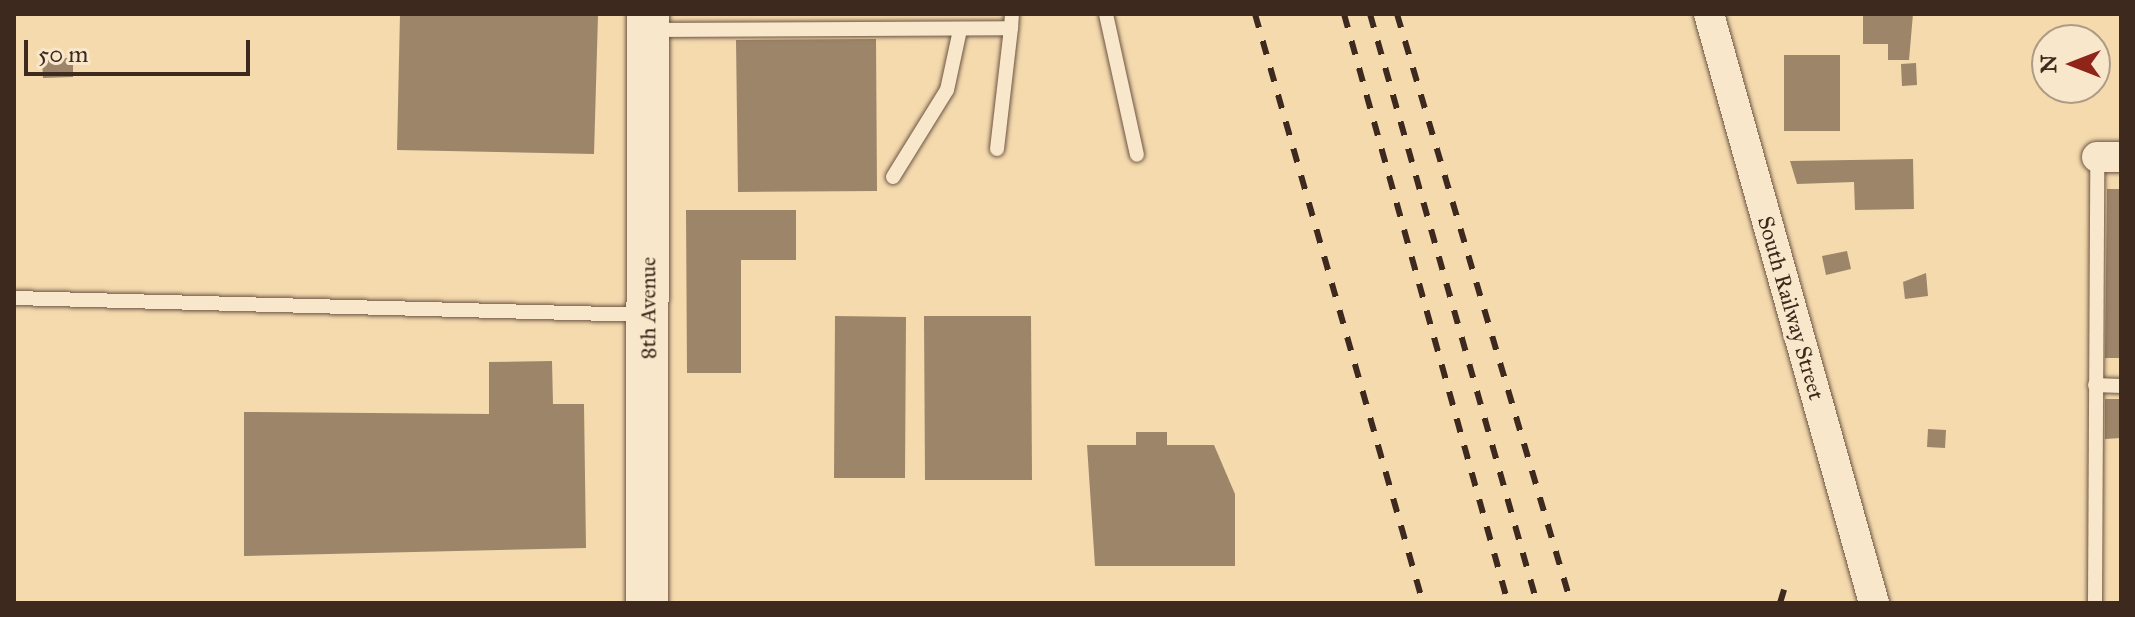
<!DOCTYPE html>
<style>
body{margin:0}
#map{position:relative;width:2135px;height:617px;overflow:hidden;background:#f5daae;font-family:"IM FELL Great Primer",serif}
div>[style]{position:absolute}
.building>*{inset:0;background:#9d8569}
.roads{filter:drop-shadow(0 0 2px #6c5543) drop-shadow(0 0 2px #6c5543)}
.lane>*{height:14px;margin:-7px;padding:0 7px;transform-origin:7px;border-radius:7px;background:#f8e7ca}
.street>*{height:30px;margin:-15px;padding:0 15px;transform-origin:15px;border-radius:15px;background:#f8e7ca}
.secondary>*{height:42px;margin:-21px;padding:0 21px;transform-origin:21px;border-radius:21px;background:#f8e7ca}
.rail>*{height:6px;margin-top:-3px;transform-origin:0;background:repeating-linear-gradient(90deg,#3e291f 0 14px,transparent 0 28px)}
span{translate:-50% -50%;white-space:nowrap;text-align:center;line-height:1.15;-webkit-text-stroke:6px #f8e7ca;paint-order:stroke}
.street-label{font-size:22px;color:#3e291f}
.frame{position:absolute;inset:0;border:16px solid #3e291f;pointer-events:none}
.north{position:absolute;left:2031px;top:24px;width:80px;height:80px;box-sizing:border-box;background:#f8e7ca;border:2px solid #ae9b86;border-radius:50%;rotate:270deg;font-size:22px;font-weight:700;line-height:32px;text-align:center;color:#3e291f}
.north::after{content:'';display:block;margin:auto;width:28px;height:36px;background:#8f2418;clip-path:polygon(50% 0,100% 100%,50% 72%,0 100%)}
.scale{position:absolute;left:24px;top:40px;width:226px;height:36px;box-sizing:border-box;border:4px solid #3e291f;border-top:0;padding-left:10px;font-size:24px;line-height:28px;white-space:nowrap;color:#3e291f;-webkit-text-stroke:6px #f8e7ca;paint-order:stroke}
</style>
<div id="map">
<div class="building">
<i style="clip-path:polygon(400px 14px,598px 15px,594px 154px,397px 150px)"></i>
<i style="clip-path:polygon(1863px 14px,1913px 14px,1909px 60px,1888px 60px,1888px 44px,1863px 44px)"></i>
<i style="clip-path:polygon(876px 39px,877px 191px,738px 192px,736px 40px)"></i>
<i style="clip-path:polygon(1784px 55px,1840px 55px,1840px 131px,1784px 131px)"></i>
<i style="clip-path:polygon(73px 58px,73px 77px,43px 78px,42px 59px)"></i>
<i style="clip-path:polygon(1916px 63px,1917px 85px,1902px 86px,1901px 64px)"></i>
<i style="clip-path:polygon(1913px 159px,1914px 209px,1855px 210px,1854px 182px,1797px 184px,1790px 161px)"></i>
<i style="clip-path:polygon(2107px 189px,2121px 189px,2121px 358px,2105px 358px)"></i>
<i style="clip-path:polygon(686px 210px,796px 210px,796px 260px,741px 260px,741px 373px,687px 373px)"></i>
<i style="clip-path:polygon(1847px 251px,1851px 269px,1826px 275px,1822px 256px)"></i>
<i style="clip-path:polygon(1926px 273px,1928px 296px,1905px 299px,1903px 282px)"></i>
<i style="clip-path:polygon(835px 316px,906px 317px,905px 478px,834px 478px)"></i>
<i style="clip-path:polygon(924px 316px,1031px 316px,1032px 480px,925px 480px)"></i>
<i style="clip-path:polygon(552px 361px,553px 404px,584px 404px,586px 548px,244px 556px,244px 412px,489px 414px,489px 362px)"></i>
<i style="clip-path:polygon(2105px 399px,2121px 399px,2121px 438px,2105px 439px)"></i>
<i style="clip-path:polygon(1928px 429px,1946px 430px,1945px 448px,1927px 447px)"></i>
<i style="clip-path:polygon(1136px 432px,1167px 432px,1167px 445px,1214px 445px,1235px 494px,1235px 566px,1095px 566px,1087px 445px,1136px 445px)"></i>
</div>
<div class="roads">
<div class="lane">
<i style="left:1106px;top:14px;width:144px;rotate:77.6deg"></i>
<i style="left:653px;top:30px;width:358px;rotate:-0.3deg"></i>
<i style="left:1011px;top:28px;width:14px;rotate:-86deg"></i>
<i style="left:997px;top:149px;width:122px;rotate:-83.4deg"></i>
<i style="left:893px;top:177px;width:102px;rotate:-58.2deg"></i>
<i style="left:947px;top:90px;width:61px;rotate:-77.8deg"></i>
<i style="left:14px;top:298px;width:631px;rotate:1.54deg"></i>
<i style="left:2095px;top:385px;width:26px;rotate:2deg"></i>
<i style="left:2095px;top:603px;width:446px;rotate:-89.7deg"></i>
</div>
<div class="street">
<i style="left:1709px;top:14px;width:612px;rotate:74.35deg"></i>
<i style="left:2097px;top:157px;width:24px"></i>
</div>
<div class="secondary">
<i style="left:647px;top:603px;width:589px;rotate:-89.9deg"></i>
</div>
</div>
<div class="rail">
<i style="left:1255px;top:14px;width:612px;rotate:74.08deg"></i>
<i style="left:1344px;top:14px;width:611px;rotate:74.44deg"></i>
<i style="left:1370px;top:14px;width:612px;rotate:74.17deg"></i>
<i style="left:1397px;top:14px;width:614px;rotate:73.54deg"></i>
<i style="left:1780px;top:603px;width:21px;rotate:-73deg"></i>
</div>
<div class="street-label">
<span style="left:648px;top:308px;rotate:-90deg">8th Avenue</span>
<span style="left:1791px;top:308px;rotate:74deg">South Railway Street</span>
</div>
<div class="frame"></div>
<div class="north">N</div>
<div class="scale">50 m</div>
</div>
